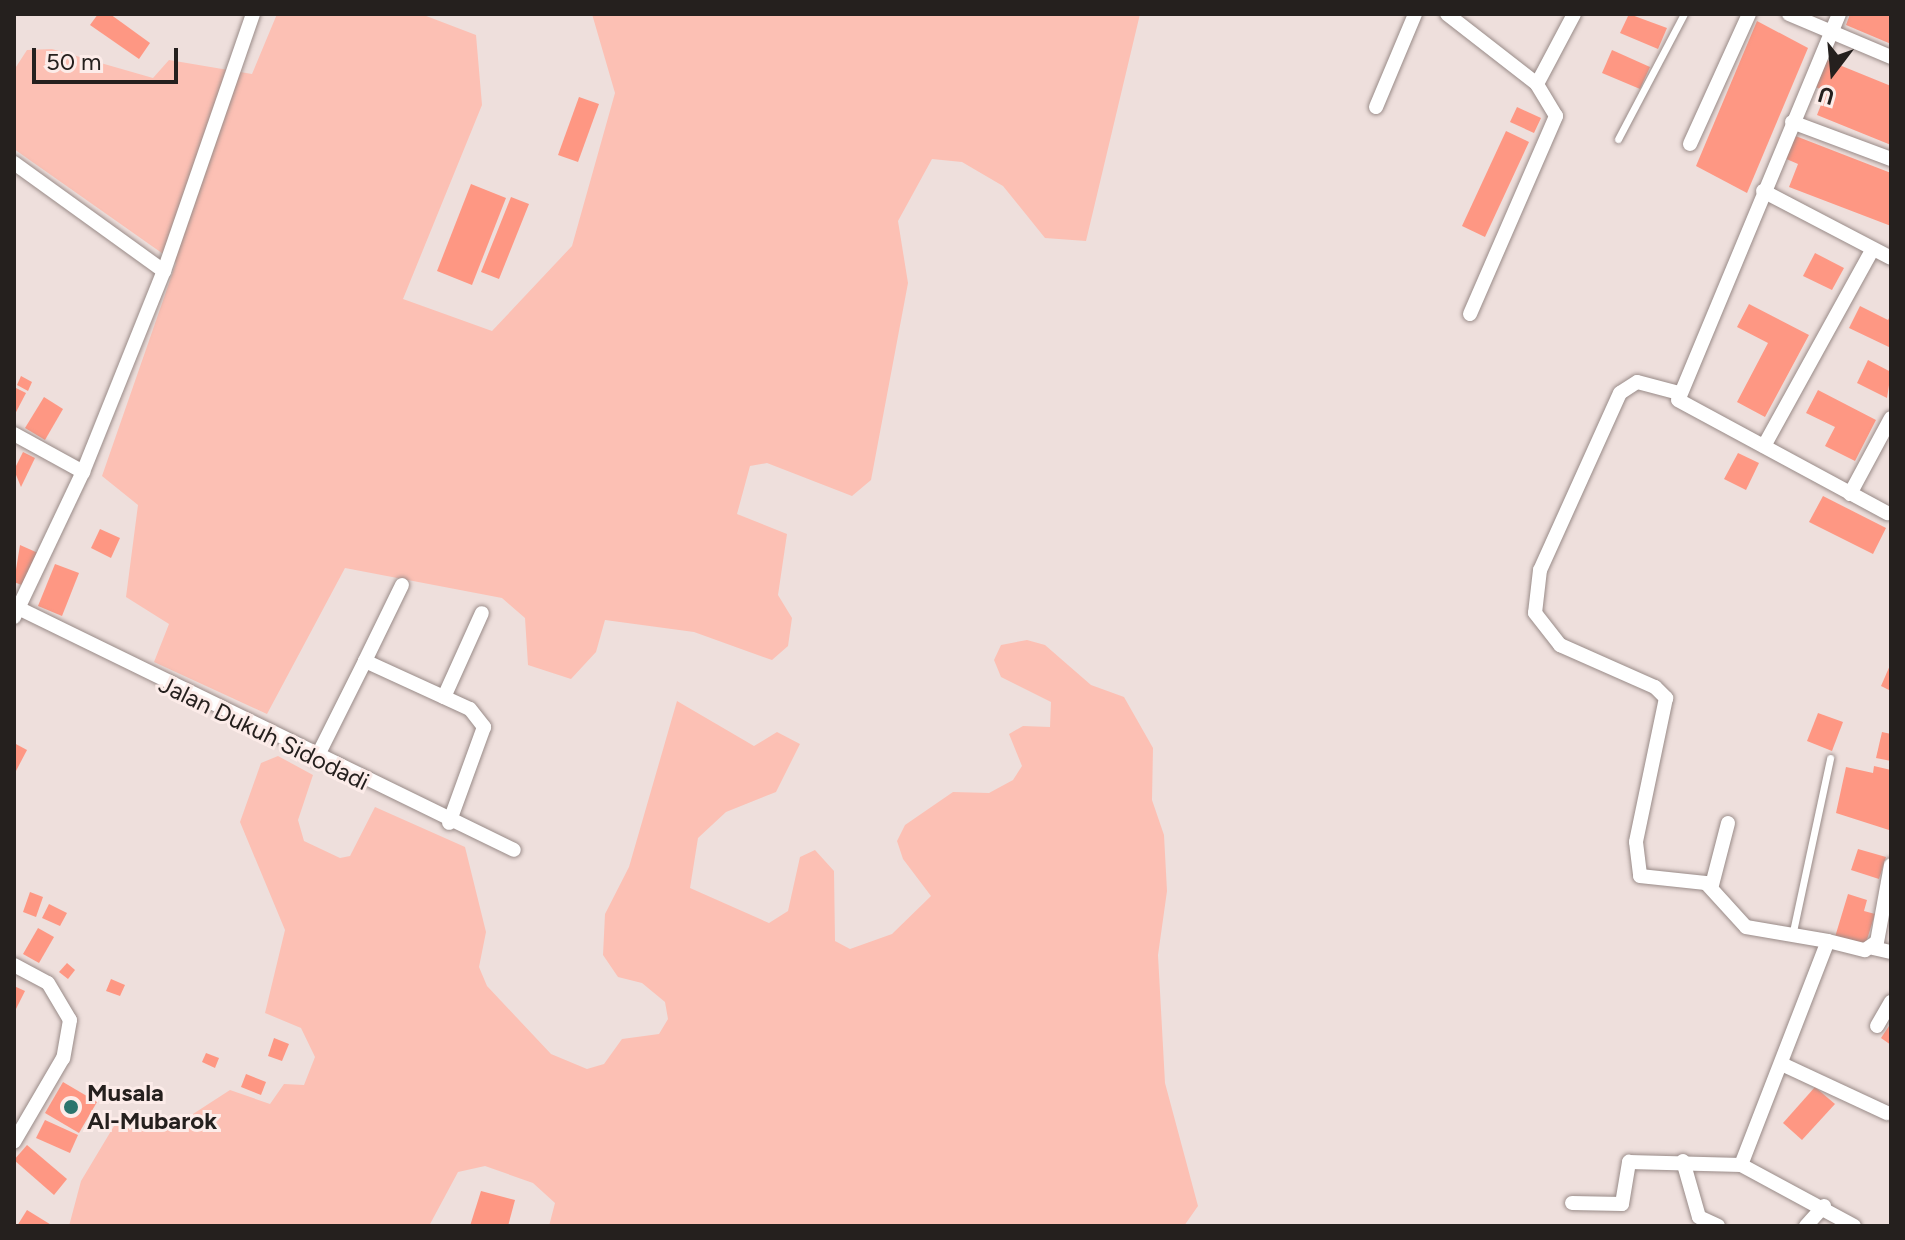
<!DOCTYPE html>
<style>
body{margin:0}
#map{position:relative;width:1905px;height:1240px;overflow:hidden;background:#eedfdc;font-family:Figtree,sans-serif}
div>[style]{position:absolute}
.green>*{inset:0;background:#fcc0b4}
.building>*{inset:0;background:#fe9783}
.roads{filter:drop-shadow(0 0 2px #998b88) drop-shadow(0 0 2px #998b88)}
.service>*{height:7px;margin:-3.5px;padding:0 3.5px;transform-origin:3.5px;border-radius:3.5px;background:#fff}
.minor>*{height:14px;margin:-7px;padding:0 7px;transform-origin:7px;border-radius:7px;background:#fff}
.dots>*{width:22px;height:22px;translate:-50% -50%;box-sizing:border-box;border:4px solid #fcece9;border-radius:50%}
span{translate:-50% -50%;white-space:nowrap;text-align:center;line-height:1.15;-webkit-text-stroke:6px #fcece9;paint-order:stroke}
.street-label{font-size:24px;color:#25201e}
.poi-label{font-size:24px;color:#25201e;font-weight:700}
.left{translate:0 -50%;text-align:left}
.frame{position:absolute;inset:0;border:16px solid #25201e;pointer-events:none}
.north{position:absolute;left:1793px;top:32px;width:80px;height:80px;-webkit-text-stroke:6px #fcece9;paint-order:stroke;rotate:196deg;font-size:22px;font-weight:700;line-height:32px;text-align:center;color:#25201e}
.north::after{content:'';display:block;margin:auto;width:28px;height:36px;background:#25201e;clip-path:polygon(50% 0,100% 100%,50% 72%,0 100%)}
.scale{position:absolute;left:32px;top:48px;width:146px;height:36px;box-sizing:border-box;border:4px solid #25201e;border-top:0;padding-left:10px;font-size:24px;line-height:28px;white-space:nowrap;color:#25201e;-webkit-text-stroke:6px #fcece9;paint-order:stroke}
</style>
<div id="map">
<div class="green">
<i style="clip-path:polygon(277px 14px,421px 14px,476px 35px,482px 105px,403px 299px,492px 331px,572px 246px,615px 93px,592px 14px,1140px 14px,1086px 241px,1045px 238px,1003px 186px,962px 162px,932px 159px,898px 221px,908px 283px,871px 480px,852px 496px,767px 463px,750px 466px,737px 514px,787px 534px,778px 595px,792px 618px,788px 646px,772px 660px,694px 632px,605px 620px,596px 652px,571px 679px,528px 665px,525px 618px,502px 598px,345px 568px,267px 714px,154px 662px,169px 624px,126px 597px,138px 505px,102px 476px,176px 263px,14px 149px,14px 70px,27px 50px,52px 49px,153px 78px,169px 60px,252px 74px)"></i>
<i style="clip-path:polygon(1027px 640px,1045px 645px,1091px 685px,1124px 697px,1153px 748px,1152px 800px,1164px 835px,1167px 891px,1158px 955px,1165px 1083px,1198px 1206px,1184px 1226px,549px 1226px,555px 1203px,533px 1183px,485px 1166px,458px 1172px,429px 1226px,69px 1226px,81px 1181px,117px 1121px,176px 1125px,230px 1090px,270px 1104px,284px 1084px,304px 1085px,315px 1057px,301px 1028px,265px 1013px,285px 930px,240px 822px,261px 763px,278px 756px,313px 775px,298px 820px,304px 841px,340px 858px,350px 856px,375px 807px,465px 847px,486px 932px,479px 967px,487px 986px,551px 1054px,587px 1069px,604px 1064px,622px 1039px,659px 1034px,668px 1019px,665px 1002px,642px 983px,618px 977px,603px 955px,605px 914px,629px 867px,677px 701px,754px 746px,777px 732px,800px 744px,776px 792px,726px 812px,698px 838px,690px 888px,769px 923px,788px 911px,800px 857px,815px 850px,834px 871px,835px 941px,850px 949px,892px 934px,931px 896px,903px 859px,897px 841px,905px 825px,953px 792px,989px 793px,1013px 780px,1022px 766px,1009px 734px,1023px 726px,1050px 727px,1051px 702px,1001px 677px,994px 660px,1001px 645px)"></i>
</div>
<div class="building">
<i style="clip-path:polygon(98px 14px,110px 14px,150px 43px,139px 59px,90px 25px)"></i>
<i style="clip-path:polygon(1629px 14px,1667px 28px,1658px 49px,1620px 33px)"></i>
<i style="clip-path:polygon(1850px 14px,1891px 14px,1891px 44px,1846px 25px)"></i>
<i style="clip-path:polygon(1757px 21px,1808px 48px,1747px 193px,1696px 166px)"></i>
<i style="clip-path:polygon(1612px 50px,1650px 67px,1640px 89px,1602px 73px)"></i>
<i style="clip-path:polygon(1827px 60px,1891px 86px,1891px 145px,1817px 115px,1826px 92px,1816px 87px)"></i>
<i style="clip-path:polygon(579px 97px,599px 104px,578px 162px,558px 155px)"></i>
<i style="clip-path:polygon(1517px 107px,1541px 118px,1534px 133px,1510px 122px)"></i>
<i style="clip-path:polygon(1506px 131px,1529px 142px,1485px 237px,1462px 226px)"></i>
<i style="clip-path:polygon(1793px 135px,1891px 173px,1891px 226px,1789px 187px,1798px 164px,1784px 158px)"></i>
<i style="clip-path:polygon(471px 184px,506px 198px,472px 285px,437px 271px)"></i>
<i style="clip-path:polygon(511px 197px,529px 204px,499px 279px,481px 272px)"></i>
<i style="clip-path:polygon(1815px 253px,1844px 268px,1832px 290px,1803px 276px)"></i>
<i style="clip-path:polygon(1749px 304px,1809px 335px,1765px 417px,1737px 402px,1768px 343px,1737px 327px)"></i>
<i style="clip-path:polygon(1860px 306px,1888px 320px,1891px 314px,1891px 348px,1849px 328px)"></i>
<i style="clip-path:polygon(1868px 360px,1891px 372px,1887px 398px,1857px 383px)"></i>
<i style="clip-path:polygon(21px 376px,32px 382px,28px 391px,17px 385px)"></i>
<i style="clip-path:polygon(14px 387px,26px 393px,14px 416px)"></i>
<i style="clip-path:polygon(1818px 390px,1876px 420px,1855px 461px,1825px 446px,1835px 427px,1806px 413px)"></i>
<i style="clip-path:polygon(44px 397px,63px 409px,45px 440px,25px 428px)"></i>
<i style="clip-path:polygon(23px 452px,35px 458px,21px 487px,14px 470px)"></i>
<i style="clip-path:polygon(1738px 453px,1759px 463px,1746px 490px,1724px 479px)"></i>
<i style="clip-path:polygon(1823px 496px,1886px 528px,1873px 554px,1809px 522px)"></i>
<i style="clip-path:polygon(100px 529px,120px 538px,111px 558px,91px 548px)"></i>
<i style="clip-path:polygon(20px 545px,38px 553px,24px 586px,14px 582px)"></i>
<i style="clip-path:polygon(55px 564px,79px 573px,62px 616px,38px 606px)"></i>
<i style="clip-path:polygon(1891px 663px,1891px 691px,1881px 686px)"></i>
<i style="clip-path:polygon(1818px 713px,1843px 722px,1832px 751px,1807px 741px)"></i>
<i style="clip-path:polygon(1882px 732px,1891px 734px,1891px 761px,1876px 758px)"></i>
<i style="clip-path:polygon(14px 743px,27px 750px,16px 771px,14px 770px)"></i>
<i style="clip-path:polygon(1874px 766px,1891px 770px,1889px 830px,1836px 813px,1846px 767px,1873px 773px)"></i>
<i style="clip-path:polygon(1858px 849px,1886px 857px,1879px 879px,1851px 870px)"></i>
<i style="clip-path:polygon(30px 892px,43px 897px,36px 917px,23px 912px)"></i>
<i style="clip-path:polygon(1848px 894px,1867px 900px,1864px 911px,1875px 914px,1865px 946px,1835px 937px)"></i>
<i style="clip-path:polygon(49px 904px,67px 913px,60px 926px,42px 918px)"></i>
<i style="clip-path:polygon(38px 928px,54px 937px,39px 963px,23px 954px)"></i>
<i style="clip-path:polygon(67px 963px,75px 970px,68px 979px,59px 972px)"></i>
<i style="clip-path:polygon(111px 979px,125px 985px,120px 996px,106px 991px)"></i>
<i style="clip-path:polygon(14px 986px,25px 991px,14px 1013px)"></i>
<i style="clip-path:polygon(1891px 1023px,1891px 1045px,1881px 1038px)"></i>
<i style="clip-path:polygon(274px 1038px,289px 1044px,282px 1061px,268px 1056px)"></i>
<i style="clip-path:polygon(206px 1053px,219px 1058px,215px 1068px,202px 1062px)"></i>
<i style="clip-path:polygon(246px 1074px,266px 1082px,261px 1095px,241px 1087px)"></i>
<i style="clip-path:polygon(63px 1082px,97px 1102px,79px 1133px,45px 1113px)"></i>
<i style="clip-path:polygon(1815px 1087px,1835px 1104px,1802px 1140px,1783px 1123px)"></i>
<i style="clip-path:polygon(45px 1120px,78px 1135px,70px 1153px,36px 1138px)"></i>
<i style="clip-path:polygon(27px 1145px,67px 1179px,54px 1195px,14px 1160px)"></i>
<i style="clip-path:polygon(481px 1191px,515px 1200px,508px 1226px,470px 1226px)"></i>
<i style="clip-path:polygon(27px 1210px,53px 1226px,17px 1226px)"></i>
</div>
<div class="roads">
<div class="service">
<i style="left:1618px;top:139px;width:141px;rotate:-62.2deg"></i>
<i style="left:1792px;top:936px;width:182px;rotate:-77.9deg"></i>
</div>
<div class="minor">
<i style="left:1447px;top:14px;width:114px;rotate:37.9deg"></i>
<i style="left:1537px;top:84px;width:79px;rotate:-62.1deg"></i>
<i style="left:1789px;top:14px;width:111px;rotate:22.9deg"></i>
<i style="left:1839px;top:14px;width:418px;rotate:112.6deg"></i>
<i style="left:1678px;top:400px;width:238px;rotate:28.4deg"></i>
<i style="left:1376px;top:107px;width:101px;rotate:-67.2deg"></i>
<i style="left:1792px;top:122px;width:106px;rotate:20.5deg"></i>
<i style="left:1690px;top:144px;width:143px;rotate:-65.6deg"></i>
<i style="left:14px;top:163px;width:185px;rotate:35.8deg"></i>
<i style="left:1763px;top:191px;width:144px;rotate:27.6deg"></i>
<i style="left:1470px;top:314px;width:216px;rotate:-66.5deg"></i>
<i style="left:1556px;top:116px;width:37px;rotate:-121deg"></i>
<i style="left:1679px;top:393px;width:43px;rotate:-165.3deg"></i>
<i style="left:1637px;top:382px;width:20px;rotate:147deg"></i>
<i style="left:1620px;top:393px;width:194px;rotate:114.3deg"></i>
<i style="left:1540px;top:570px;width:43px;rotate:96.6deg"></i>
<i style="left:1535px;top:613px;width:41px;rotate:52deg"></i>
<i style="left:1560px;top:645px;width:104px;rotate:23.9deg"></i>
<i style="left:1655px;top:687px;width:16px;rotate:45deg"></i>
<i style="left:1666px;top:698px;width:147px;rotate:101.8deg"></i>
<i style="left:1636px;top:842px;width:34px;rotate:83deg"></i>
<i style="left:1640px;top:876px;width:66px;rotate:6.1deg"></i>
<i style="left:1706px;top:883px;width:59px;rotate:47.7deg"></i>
<i style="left:1746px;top:927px;width:83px;rotate:9.7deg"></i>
<i style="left:14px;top:434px;width:79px;rotate:28.8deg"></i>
<i style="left:1764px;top:446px;width:224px;rotate:-61.1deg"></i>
<i style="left:1850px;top:494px;width:86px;rotate:-61.7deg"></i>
<i style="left:402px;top:585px;width:85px;rotate:116deg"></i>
<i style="left:365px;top:661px;width:115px;rotate:24.6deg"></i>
<i style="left:470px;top:709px;width:23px;rotate:52deg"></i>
<i style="left:484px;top:727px;width:102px;rotate:110deg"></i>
<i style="left:14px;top:606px;width:556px;rotate:26.01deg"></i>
<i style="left:14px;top:617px;width:161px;rotate:-64.6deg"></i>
<i style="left:83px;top:472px;width:217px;rotate:-68.1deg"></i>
<i style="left:164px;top:271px;width:272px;rotate:-70.9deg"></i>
<i style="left:444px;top:697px;width:92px;rotate:-65.7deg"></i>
<i style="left:316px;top:759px;width:110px;rotate:-63.4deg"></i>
<i style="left:1712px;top:885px;width:64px;rotate:-75.5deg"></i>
<i style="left:1873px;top:948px;width:18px;rotate:13deg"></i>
<i style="left:14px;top:965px;width:38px;rotate:28deg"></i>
<i style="left:48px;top:983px;width:43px;rotate:59.3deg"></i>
<i style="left:70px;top:1020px;width:39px;rotate:100deg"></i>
<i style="left:63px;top:1058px;width:97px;rotate:120.3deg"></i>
<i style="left:1877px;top:1026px;width:28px;rotate:-60deg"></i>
<i style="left:1784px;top:1065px;width:114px;rotate:25deg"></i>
<i style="left:1683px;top:1161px;width:58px;rotate:74.1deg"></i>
<i style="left:1699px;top:1217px;width:21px;rotate:25deg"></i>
<i style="left:1572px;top:1203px;width:50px;rotate:1.1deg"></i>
<i style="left:1622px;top:1204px;width:43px;rotate:-80.5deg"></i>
<i style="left:1629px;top:1162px;width:112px;rotate:1.5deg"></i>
<i style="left:1806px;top:1226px;width:27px;rotate:-48deg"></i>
<i style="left:1854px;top:1226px;width:128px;rotate:-151.6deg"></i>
<i style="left:1741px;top:1165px;width:240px;rotate:-68.8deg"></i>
<i style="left:1828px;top:941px;width:38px;rotate:14deg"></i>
<i style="left:1865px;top:950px;width:14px;rotate:-34deg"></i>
<i style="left:1877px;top:942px;width:78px;rotate:-79.7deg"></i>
</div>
</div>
<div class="dots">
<i style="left:71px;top:1107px;background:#2d746c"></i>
</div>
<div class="street-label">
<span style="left:264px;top:733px;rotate:26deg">Jalan Dukuh Sidodadi</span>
</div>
<div class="poi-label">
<span class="left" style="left:87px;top:1107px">Musala<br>Al-Mubarok</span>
</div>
<div class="frame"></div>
<div class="north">U</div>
<div class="scale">50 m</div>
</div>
